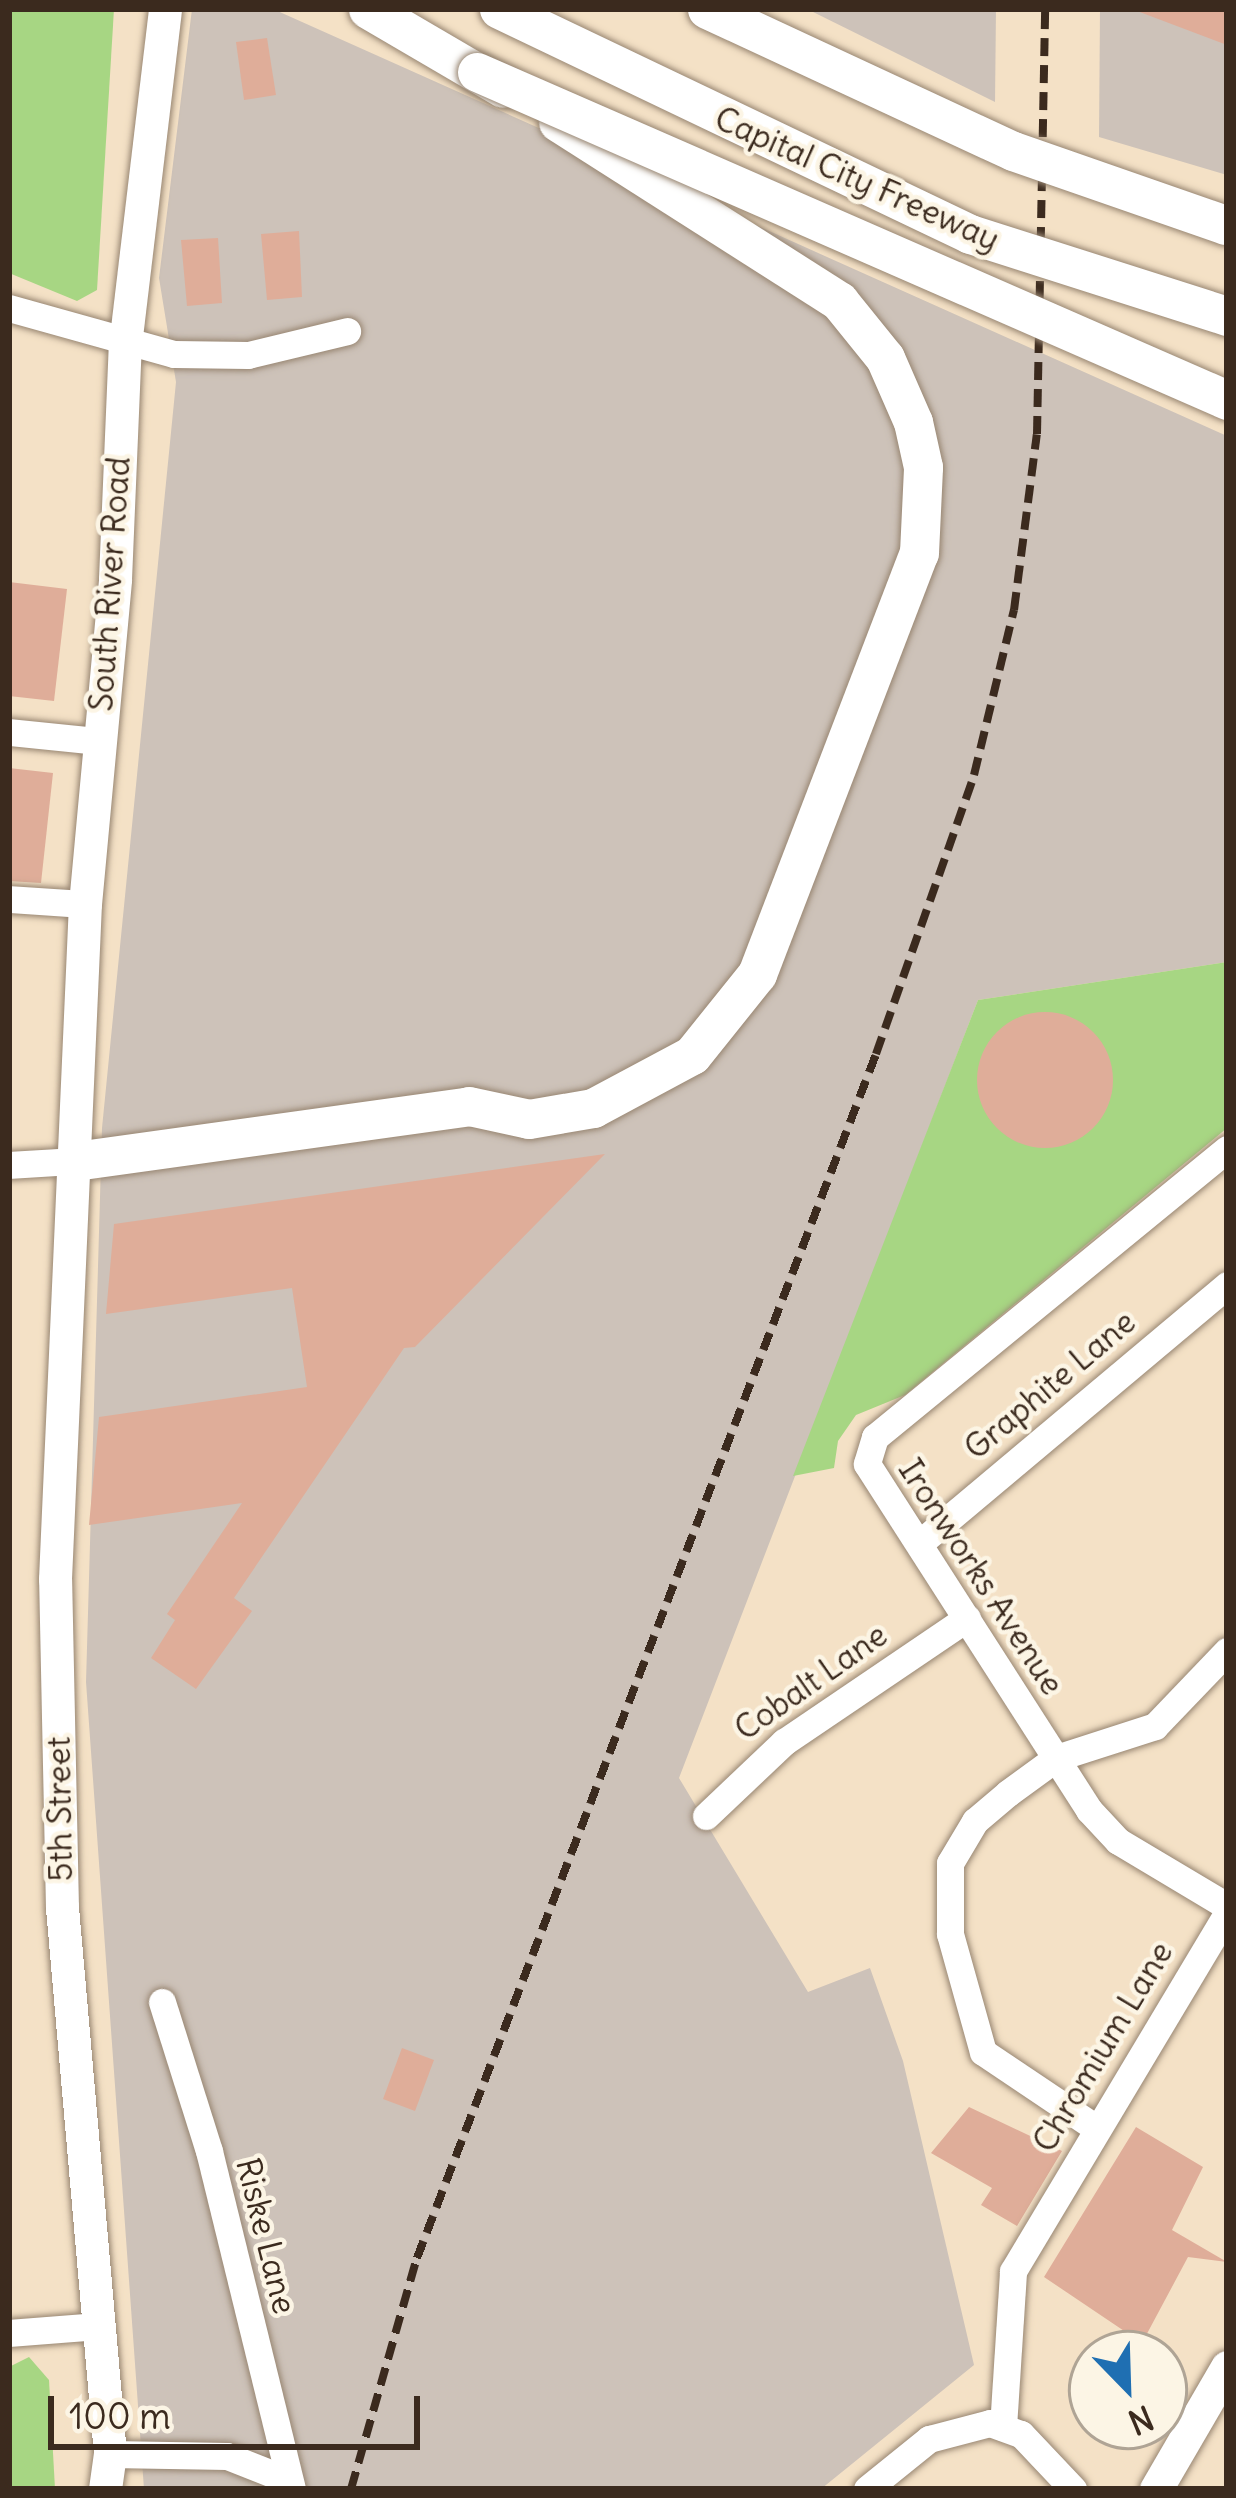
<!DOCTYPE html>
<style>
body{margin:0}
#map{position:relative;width:1236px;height:2498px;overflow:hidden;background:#f4e1c6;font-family:Delius,sans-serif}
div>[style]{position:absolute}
.industrial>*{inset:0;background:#cdc2b9}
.green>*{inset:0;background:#a7d683}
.building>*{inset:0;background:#dfad99}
.round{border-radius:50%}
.roads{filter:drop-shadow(0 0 3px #988672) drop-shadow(0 0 3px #988672)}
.minor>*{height:27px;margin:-13.5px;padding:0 13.5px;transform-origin:13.5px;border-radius:13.5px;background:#fff}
.major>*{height:33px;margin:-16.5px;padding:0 16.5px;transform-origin:16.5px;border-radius:16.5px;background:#fff}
.highway>*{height:39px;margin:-19.5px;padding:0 19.5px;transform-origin:19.5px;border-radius:19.5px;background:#fff}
.rail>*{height:8px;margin-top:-4px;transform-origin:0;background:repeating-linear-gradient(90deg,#3b2a1e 0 18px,transparent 0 27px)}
.bridges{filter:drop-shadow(0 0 3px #988672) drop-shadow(0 0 3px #988672)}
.highway-bridge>*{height:39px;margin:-19.5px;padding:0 19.5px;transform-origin:19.5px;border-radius:19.5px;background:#fff}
span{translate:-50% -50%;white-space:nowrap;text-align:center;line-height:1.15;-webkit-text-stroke:9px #fcf5e5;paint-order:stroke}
.street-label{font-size:33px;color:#3b2a1e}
.frame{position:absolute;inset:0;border:12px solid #3b2a1e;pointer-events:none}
.north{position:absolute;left:1068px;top:2330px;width:120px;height:120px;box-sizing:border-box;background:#fcf5e5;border:3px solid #afa495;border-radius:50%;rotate:157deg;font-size:33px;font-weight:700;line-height:48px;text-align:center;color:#3b2a1e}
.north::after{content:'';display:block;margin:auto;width:42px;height:54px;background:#1f6fb2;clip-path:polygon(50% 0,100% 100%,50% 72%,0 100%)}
.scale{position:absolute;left:48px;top:2396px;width:372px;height:54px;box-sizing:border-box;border:6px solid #3b2a1e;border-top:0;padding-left:15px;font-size:36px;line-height:42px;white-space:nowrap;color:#3b2a1e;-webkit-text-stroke:9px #fcf5e5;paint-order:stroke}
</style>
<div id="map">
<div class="industrial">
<i style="clip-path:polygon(192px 9px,273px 9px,1227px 436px,1227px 962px,978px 1000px,679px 1778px,808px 1992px,870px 1968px,903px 2061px,974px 2365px,821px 2489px,144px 2489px,86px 1682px,102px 1128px,176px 382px,159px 278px)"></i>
<i style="clip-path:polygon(807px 9px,996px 9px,995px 102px)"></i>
<i style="clip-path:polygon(1100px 9px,1227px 9px,1227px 175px,1099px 137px)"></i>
</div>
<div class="green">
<i style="clip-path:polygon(9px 9px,114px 9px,97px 290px,77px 301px,9px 273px)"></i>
<i style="clip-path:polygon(1227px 962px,1227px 1128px,905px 1395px,856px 1415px,838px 1441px,834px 1468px,793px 1476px,978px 1000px)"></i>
<i style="clip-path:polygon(29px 2357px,49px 2380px,55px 2489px,9px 2489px,9px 2367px)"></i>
</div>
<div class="building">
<i style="clip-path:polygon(1137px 9px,1227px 9px,1227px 45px,1137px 11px)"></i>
<i style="clip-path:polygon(267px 38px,276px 95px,244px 100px,236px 42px)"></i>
<i style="clip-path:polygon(299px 231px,302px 297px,267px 300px,261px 234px)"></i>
<i style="clip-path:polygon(218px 238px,222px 303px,187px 306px,181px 240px)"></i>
<i style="clip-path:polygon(9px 582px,67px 589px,54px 701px,9px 696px)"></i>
<i style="clip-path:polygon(9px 768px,53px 773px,41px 883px,9px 881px)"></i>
<i class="round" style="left:977px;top:1012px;width:136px;height:136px"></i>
<i style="clip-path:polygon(605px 1154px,415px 1347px,404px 1348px,234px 1598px,252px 1611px,196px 1689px,151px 1658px,175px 1620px,167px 1614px,242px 1503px,89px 1525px,99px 1417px,307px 1387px,292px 1288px,106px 1314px,114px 1224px)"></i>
<i style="clip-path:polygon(402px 2048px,434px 2060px,415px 2111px,383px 2099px)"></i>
<i style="clip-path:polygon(969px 2107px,1062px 2151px,1017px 2226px,981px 2205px,992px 2188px,931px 2153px)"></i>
<i style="clip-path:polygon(1136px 2127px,1203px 2167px,1172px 2230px,1227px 2262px,1188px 2257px,1142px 2343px,1044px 2277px)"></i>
</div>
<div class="roads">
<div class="minor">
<i style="left:9px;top:308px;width:171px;rotate:15.6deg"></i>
<i style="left:174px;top:354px;width:74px;rotate:0.8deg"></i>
<i style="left:248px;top:355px;width:102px;rotate:-13.6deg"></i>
<i style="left:9px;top:732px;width:89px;rotate:5.8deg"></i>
<i style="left:9px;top:899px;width:76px;rotate:3.8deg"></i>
<i style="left:1227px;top:1149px;width:455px;rotate:140.7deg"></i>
<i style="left:875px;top:1437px;width:28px;rotate:107deg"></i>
<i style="left:867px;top:1464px;width:411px;rotate:57.3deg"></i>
<i style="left:1089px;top:1810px;width:42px;rotate:46.9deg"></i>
<i style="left:1118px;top:1841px;width:127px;rotate:30.8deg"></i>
<i style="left:9px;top:1165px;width:66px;rotate:-3.5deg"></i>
<i style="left:921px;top:1542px;width:400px;rotate:-40deg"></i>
<i style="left:706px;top:1816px;width:108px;rotate:-43.5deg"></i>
<i style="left:784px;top:1742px;width:221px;rotate:-34.1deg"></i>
<i style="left:162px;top:2002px;width:156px;rotate:72.5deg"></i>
<i style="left:209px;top:2151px;width:348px;rotate:76.2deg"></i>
<i style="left:1096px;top:2128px;width:136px;rotate:-146.1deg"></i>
<i style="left:983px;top:2052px;width:123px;rotate:-105.6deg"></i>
<i style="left:950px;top:1934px;width:71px;rotate:-90deg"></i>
<i style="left:950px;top:1863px;width:49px;rotate:-59.2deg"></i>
<i style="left:975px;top:1821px;width:43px;rotate:-40.3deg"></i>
<i style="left:1008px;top:1793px;width:59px;rotate:-36.1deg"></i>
<i style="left:1056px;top:1758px;width:104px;rotate:-17.9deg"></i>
<i style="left:1155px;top:1726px;width:104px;rotate:-46.2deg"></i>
<i style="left:9px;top:2333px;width:89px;rotate:-4.5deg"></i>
<i style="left:1003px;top:2427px;width:156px;rotate:-86.3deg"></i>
<i style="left:1013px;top:2271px;width:417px;rotate:-59.1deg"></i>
<i style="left:110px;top:2454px;width:117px;rotate:1deg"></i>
<i style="left:227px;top:2456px;width:66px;rotate:21.5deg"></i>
<i style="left:867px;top:2489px;width:80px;rotate:-38.9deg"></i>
<i style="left:929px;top:2439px;width:63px;rotate:-14.7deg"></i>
<i style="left:990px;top:2423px;width:33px;rotate:20deg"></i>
<i style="left:1021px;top:2434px;width:76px;rotate:46.6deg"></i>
</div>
<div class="major">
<i style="left:105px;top:2489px;width:35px;rotate:-82deg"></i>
<i style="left:110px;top:2454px;width:548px;rotate:-95.02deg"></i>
<i style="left:62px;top:1908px;width:329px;rotate:-91.2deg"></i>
<i style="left:55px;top:1579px;width:676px;rotate:-87.46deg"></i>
<i style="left:85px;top:904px;width:326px;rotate:-84.7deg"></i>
<i style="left:115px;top:579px;width:234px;rotate:-87.6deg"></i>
<i style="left:125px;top:345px;width:338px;rotate:-83.2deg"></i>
<i style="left:1156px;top:2489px;width:141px;rotate:-59.8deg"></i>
</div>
<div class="highway">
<i style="left:368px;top:9px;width:156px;rotate:30.3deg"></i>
<i style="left:75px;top:1161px;width:398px;rotate:-7.9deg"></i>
<i style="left:469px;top:1106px;width:61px;rotate:12.2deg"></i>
<i style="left:529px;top:1119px;width:65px;rotate:-9.8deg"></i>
<i style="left:593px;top:1108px;width:112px;rotate:-28.2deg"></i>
<i style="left:692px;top:1055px;width:104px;rotate:-51.3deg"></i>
<i style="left:757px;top:974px;width:451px;rotate:-69deg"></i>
<i style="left:919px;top:553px;width:86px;rotate:-87.3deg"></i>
<i style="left:923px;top:467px;width:46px;rotate:-102.5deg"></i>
<i style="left:913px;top:422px;width:70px;rotate:-113.6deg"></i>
<i style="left:885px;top:358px;width:73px;rotate:-128.9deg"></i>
<i style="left:839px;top:301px;width:333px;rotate:-147.5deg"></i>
</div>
</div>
<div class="rail">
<i style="left:351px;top:2489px;width:240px;rotate:-74.1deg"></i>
<i style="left:417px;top:2258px;width:1289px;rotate:-69.13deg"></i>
<i style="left:876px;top:1054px;width:296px;rotate:-70.6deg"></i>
<i style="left:974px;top:775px;width:170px;rotate:-76.4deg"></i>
<i style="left:1014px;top:610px;width:177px;rotate:-82.6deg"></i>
<i style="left:1037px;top:434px;width:425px;rotate:-88.9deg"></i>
</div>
<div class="bridges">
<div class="highway-bridge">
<i style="left:499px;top:9px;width:522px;rotate:25.53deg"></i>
<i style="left:970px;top:234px;width:270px;rotate:17.7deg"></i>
<i style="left:707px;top:9px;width:337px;rotate:24.9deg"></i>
<i style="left:1013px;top:151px;width:225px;rotate:19.2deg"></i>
<i style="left:477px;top:72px;width:819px;rotate:23.62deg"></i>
</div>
</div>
<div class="street-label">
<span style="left:857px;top:179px;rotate:24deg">Capital City Freeway</span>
<span style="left:110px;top:584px;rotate:-86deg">South River Road</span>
<span style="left:1050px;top:1385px;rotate:-40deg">Graphite Lane</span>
<span style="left:981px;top:1577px;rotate:57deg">Ironworks Avenue</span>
<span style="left:811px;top:1682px;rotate:-35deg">Cobalt Lane</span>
<span style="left:60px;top:1809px;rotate:-91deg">5th Street</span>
<span style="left:1103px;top:2047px;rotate:-59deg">Chromium Lane</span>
<span style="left:266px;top:2236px;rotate:76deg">Riske Lane</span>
</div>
<div class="frame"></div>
<div class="north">N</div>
<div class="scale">100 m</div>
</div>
